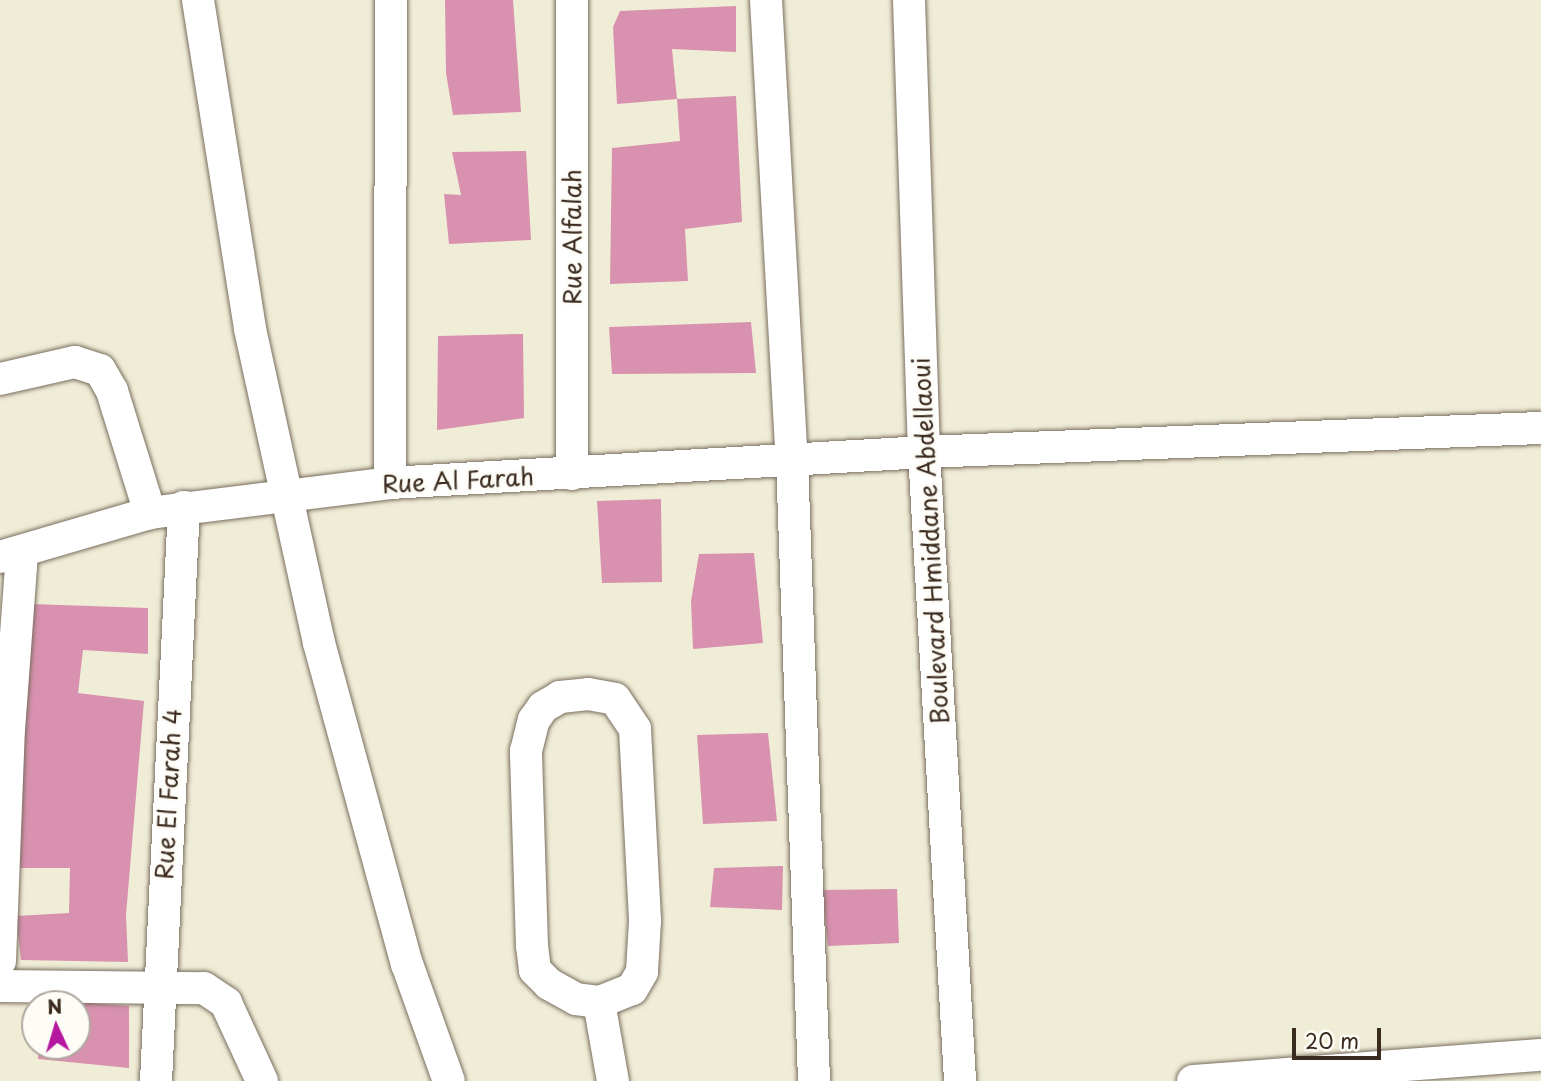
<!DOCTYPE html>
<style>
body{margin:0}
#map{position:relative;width:1541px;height:1081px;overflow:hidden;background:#f0edd7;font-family:"Playpen Sans",sans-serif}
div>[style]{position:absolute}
.building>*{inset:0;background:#d891af}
.roads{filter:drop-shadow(0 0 2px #7a6e5f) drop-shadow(0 0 2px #7a6e5f)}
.minor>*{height:32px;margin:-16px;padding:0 16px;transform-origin:16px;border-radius:16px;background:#fff}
span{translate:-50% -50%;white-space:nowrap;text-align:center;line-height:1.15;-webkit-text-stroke:6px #fdfcf7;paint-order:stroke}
.street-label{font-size:24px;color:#3b2a1e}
.north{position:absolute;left:21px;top:990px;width:70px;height:70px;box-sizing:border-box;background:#fdfcf7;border:2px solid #afa8a0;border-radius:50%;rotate:356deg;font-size:19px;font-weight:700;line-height:28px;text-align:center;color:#3b2a1e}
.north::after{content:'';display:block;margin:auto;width:24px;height:32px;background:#b5179e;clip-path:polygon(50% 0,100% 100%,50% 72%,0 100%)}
.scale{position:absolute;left:1292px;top:1028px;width:89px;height:32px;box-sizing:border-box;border:4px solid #3b2a1e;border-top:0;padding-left:9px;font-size:21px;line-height:24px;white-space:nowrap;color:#3b2a1e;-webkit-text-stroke:5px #fdfcf7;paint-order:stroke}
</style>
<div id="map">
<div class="building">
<i style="clip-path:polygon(445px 0,513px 0,521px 112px,453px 115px,446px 73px)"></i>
<i style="clip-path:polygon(736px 6px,736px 52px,672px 49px,677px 99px,617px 104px,613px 27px,620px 11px)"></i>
<i style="clip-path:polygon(736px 96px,742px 222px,685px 229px,688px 281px,610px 284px,612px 148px,680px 141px,677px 99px)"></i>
<i style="clip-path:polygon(526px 151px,531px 240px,449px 244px,444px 194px,461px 195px,452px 152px)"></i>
<i style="clip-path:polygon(751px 322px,756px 373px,612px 374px,609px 327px)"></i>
<i style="clip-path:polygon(523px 334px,524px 418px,437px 430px,438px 336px)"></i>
<i style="clip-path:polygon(661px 499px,662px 582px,602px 583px,597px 501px)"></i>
<i style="clip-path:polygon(754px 553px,763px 643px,693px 649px,691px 601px,699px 554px)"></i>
<i style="clip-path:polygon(31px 604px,148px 608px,148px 654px,83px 650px,78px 693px,144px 701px,126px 915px,128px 962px,21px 960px,16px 916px,69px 913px,70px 868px,16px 868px)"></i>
<i style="clip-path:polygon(768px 733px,777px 821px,703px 824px,697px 735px)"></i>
<i style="clip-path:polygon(783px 866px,782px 910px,710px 907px,714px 868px)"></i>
<i style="clip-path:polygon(897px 889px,899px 943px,828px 946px,822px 890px)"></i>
<i style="clip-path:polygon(77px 1002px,129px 1006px,129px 1068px,38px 1059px,38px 1046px,77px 1046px)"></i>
</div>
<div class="roads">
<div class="minor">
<i style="left:198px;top:0;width:333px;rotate:81deg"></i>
<i style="left:250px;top:329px;width:321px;rotate:77.6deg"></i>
<i style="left:319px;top:643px;width:333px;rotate:74.7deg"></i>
<i style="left:407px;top:964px;width:124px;rotate:70.3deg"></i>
<i style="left:766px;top:0;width:461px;rotate:86.8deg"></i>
<i style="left:792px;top:460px;width:621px;rotate:87.97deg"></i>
<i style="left:909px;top:0;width:452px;rotate:88.1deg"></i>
<i style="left:924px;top:452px;width:630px;rotate:86.72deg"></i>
<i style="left:0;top:379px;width:77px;rotate:-12.8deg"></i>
<i style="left:75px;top:362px;width:26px;rotate:18deg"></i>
<i style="left:100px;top:370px;width:24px;rotate:60deg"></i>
<i style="left:112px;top:391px;width:128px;rotate:72.7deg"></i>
<i style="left:572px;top:474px;width:474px;rotate:-90deg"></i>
<i style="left:390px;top:483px;width:483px;rotate:-89.9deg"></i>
<i style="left:0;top:557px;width:156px;rotate:-16.3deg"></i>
<i style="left:150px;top:513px;width:242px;rotate:-7.1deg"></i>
<i style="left:390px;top:483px;width:535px;rotate:-3.32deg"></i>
<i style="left:924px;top:452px;width:617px;rotate:-2.23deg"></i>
<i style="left:588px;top:694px;width:27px;rotate:10deg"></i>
<i style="left:615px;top:699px;width:36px;rotate:56deg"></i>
<i style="left:635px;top:729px;width:192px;rotate:87deg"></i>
<i style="left:645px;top:921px;width:51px;rotate:93.4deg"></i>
<i style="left:642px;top:972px;width:20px;rotate:120deg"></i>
<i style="left:632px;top:989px;width:35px;rotate:158deg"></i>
<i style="left:599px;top:1002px;width:23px;rotate:-173deg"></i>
<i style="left:576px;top:999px;width:31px;rotate:-151deg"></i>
<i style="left:549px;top:984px;width:20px;rotate:-135deg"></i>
<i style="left:535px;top:970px;width:24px;rotate:-97deg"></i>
<i style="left:532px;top:946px;width:195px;rotate:-91.8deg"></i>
<i style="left:526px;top:751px;width:32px;rotate:-76deg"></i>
<i style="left:534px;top:720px;width:16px;rotate:-55deg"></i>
<i style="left:543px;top:707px;width:20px;rotate:-30deg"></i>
<i style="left:560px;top:697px;width:28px;rotate:-6deg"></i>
<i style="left:0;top:961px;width:231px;rotate:-87.8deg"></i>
<i style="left:9px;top:730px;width:179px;rotate:-85.8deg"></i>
<i style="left:0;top:986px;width:204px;rotate:0.6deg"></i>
<i style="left:204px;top:988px;width:27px;rotate:34deg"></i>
<i style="left:226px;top:1003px;width:86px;rotate:65.2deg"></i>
<i style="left:599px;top:1002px;width:80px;rotate:80deg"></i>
<i style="left:156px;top:1081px;width:575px;rotate:-87.21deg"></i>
<i style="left:1193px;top:1081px;width:349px;rotate:-4.3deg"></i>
</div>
</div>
<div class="street-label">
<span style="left:572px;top:237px;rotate:-90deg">Rue Alfalah</span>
<span style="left:458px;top:480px;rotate:-3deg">Rue Al Farah</span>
<span style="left:930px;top:541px;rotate:-93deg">Boulevard Hmiddane Abdellaoui</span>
<span style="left:168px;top:794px;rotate:-87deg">Rue El Farah 4</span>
</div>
<div class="north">N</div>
<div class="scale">20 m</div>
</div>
